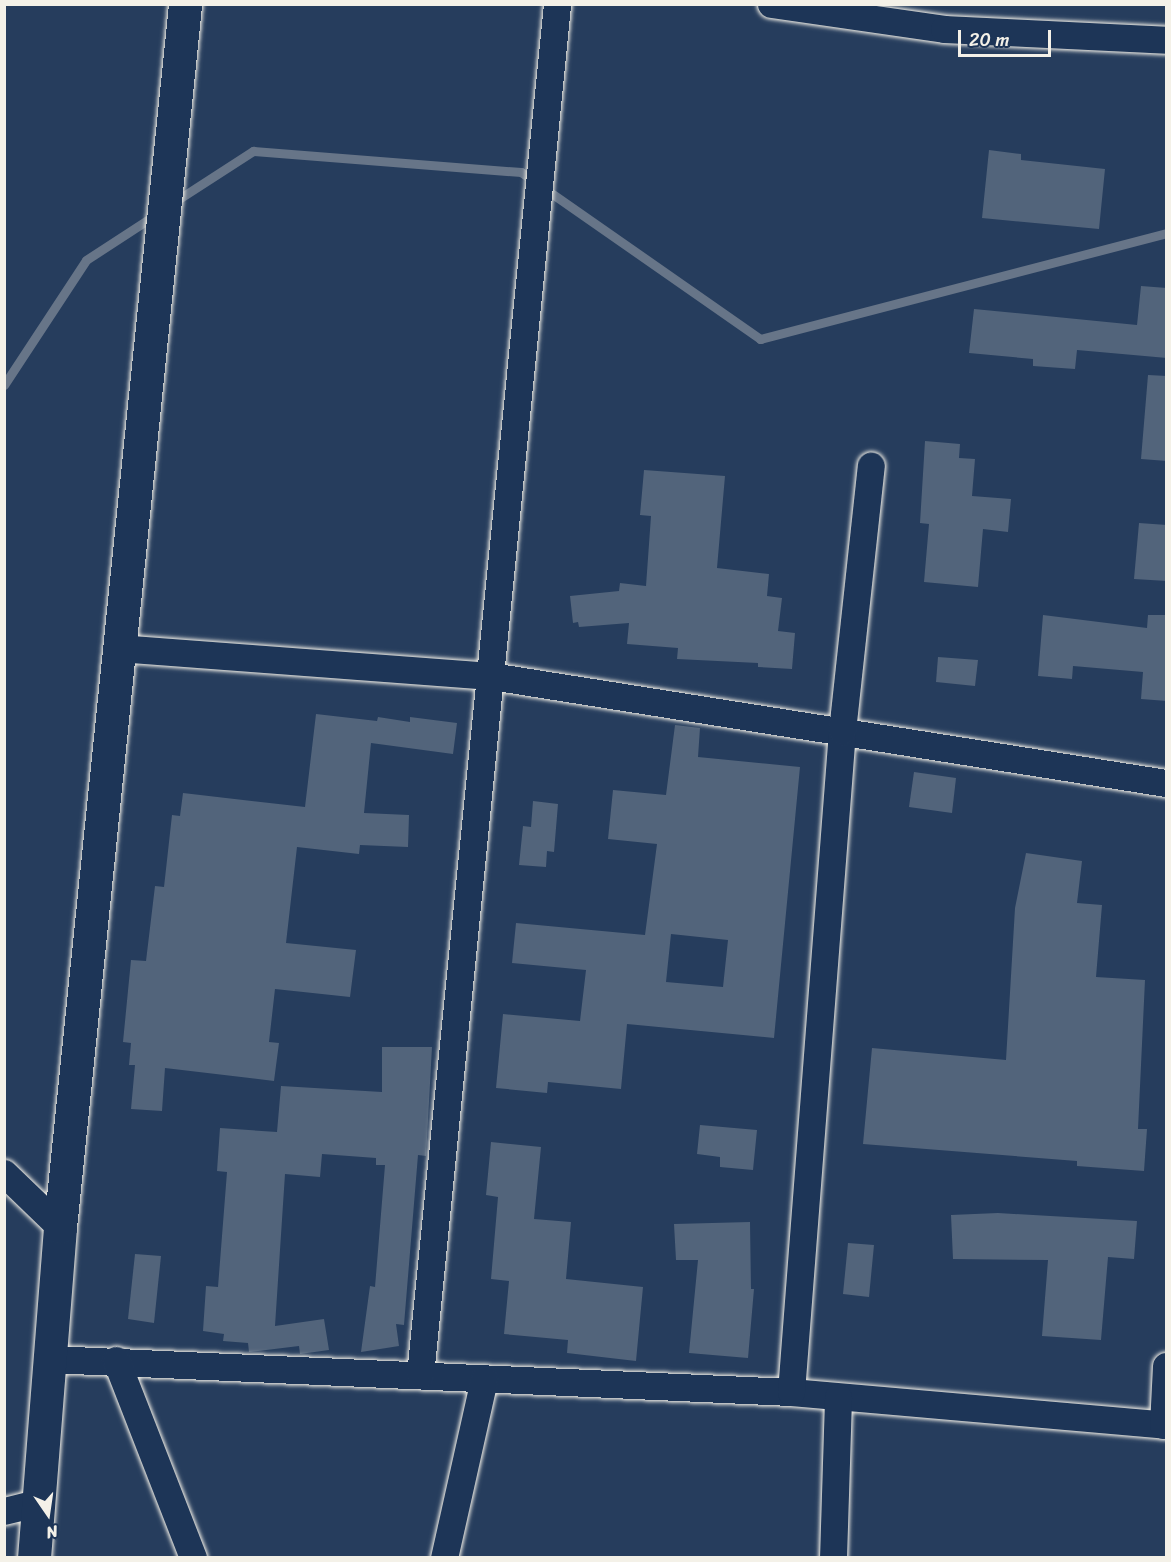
<!DOCTYPE html>
<style>
body{margin:0}
#map{position:relative;width:1171px;height:1562px;overflow:hidden;background:#263d5d;font-family:Sriracha,sans-serif}
div>[style]{position:absolute}
.stream>*{height:9px;margin:-4.5px;padding:0 4.5px;transform-origin:4.5px;border-radius:4.5px;background:#677588}
.building>*{inset:0;background:#52647b}
.roads{filter:drop-shadow(0 0 2px #f4f1e8) drop-shadow(0 0 2px #f4f1e8)}
.minor>*{height:27px;margin:-13.5px;padding:0 13.5px;transform-origin:13.5px;border-radius:13.5px;background:#1d3557}
.tertiary>*{height:33px;margin:-16.5px;padding:0 16.5px;transform-origin:16.5px;border-radius:16.5px;background:#1d3557}
span{translate:-50% -50%;white-space:nowrap;text-align:center;line-height:1.15;-webkit-text-stroke:6px #1d3557;paint-order:stroke}
.frame{position:absolute;inset:0;border:6px solid #f4f1e8;pointer-events:none}
.north{position:absolute;left:18px;top:1484px;width:60px;height:60px;-webkit-text-stroke:4px #1d3557;paint-order:stroke;rotate:167deg;font-size:16px;font-weight:700;line-height:24px;text-align:center;color:#f4f1e8}
.north::after{content:'';display:block;margin:auto;width:21px;height:27px;background:#f4f1e8;clip-path:polygon(50% 0,100% 100%,50% 72%,0 100%)}
.scale{position:absolute;left:958px;top:30px;width:93px;height:27px;box-sizing:border-box;border:3px solid #f4f1e8;border-top:0;padding-left:8px;font-size:18px;line-height:21px;white-space:nowrap;color:#f4f1e8;-webkit-text-stroke:4px #1d3557;paint-order:stroke}
</style>
<div id="map">
<div class="stream">
<i style="left:171px;top:204px;width:98px;rotate:-32.9deg"></i>
<i style="left:253px;top:151px;width:269px;rotate:4.5deg"></i>
<i style="left:521px;top:172px;width:292px;rotate:34.9deg"></i>
<i style="left:760px;top:339px;width:420px;rotate:-14.6deg"></i>
<i style="left:4px;top:385px;width:149px;rotate:-56.7deg"></i>
<i style="left:86px;top:260px;width:82px;rotate:-33.1deg"></i>
</div>
<div class="building">
<i style="clip-path:polygon(989px 150px,1021px 154px,1021px 160px,1105px 169px,1099px 229px,982px 218px)"></i>
<i style="clip-path:polygon(1141px 286px,1167px 288px,1167px 358px,1077px 350px,1075px 369px,1033px 366px,1033px 359px,969px 353px,974px 309px,1137px 325px)"></i>
<i style="clip-path:polygon(1148px 375px,1167px 376px,1167px 461px,1141px 459px)"></i>
<i style="clip-path:polygon(925px 441px,960px 444px,959px 458px,975px 459px,972px 496px,1011px 499px,1008px 532px,983px 529px,978px 587px,924px 582px,929px 524px,920px 523px)"></i>
<i style="clip-path:polygon(644px 470px,725px 476px,717px 568px,769px 574px,767px 596px,782px 598px,778px 631px,795px 633px,792px 669px,758px 667px,758px 663px,677px 659px,678px 648px,627px 644px,629px 623px,579px 627px,578px 622px,573px 623px,570px 596px,619px 591px,620px 583px,646px 586px,651px 516px,640px 515px)"></i>
<i style="clip-path:polygon(1139px 523px,1167px 525px,1167px 581px,1134px 579px)"></i>
<i style="clip-path:polygon(1043px 615px,1147px 628px,1148px 615px,1167px 615px,1167px 701px,1141px 699px,1143px 672px,1073px 666px,1072px 679px,1038px 676px)"></i>
<i style="clip-path:polygon(938px 657px,978px 660px,975px 686px,936px 682px)"></i>
<i style="clip-path:polygon(316px 714px,377px 721px,378px 717px,410px 722px,410px 717px,457px 723px,453px 754px,371px 743px,364px 813px,409px 815px,408px 847px,360px 845px,359px 854px,297px 847px,286px 943px,356px 950px,350px 997px,275px 989px,269px 1042px,279px 1043px,274px 1081px,165px 1068px,162px 1111px,131px 1109px,135px 1065px,129px 1065px,131px 1043px,123px 1042px,131px 960px,146px 961px,155px 886px,164px 887px,172px 815px,180px 816px,183px 793px,305px 807px)"></i>
<i style="clip-path:polygon(evenodd,675px 725px,700px 728px,698px 757px,800px 767px,774px 1038px,627px 1024px,621px 1089px,548px 1082px,547px 1093px,496px 1088px,503px 1014px,580px 1021px,586px 970px,512px 963px,516px 923px,645px 935px,657px 844px,608px 839px,613px 790px,666px 795px,675px 725px,671px 934px,728px 940px,723px 987px,666px 982px,671px 934px)"></i>
<i style="clip-path:polygon(914px 772px,956px 778px,952px 813px,909px 807px)"></i>
<i style="clip-path:polygon(533px 801px,558px 804px,554px 852px,547px 851px,546px 867px,519px 865px,523px 826px,531px 827px)"></i>
<i style="clip-path:polygon(1026px 853px,1082px 861px,1077px 903px,1102px 905px,1096px 977px,1145px 980px,1138px 1129px,1147px 1129px,1144px 1171px,1077px 1166px,1077px 1161px,863px 1144px,872px 1048px,1006px 1060px,1015px 908px)"></i>
<i style="clip-path:polygon(382px 1047px,432px 1047px,426px 1156px,418px 1155px,404px 1325px,396px 1324px,399px 1346px,361px 1352px,370px 1286px,375px 1287px,385px 1165px,376px 1165px,376px 1158px,322px 1154px,320px 1177px,285px 1174px,275px 1326px,324px 1319px,329px 1350px,300px 1354px,299px 1346px,249px 1352px,248px 1343px,223px 1341px,224px 1334px,203px 1331px,206px 1286px,218px 1287px,227px 1172px,217px 1171px,220px 1128px,277px 1132px,281px 1086px,382px 1092px)"></i>
<i style="clip-path:polygon(700px 1125px,757px 1130px,753px 1170px,720px 1167px,720px 1157px,697px 1154px)"></i>
<i style="clip-path:polygon(491px 1142px,541px 1147px,534px 1219px,571px 1222px,566px 1279px,643px 1287px,636px 1361px,567px 1353px,568px 1340px,504px 1334px,509px 1281px,491px 1279px,498px 1197px,486px 1195px)"></i>
<i style="clip-path:polygon(998px 1213px,1137px 1221px,1134px 1259px,1108px 1257px,1101px 1340px,1042px 1336px,1048px 1260px,953px 1259px,951px 1215px)"></i>
<i style="clip-path:polygon(750px 1222px,751px 1289px,754px 1289px,748px 1358px,689px 1353px,698px 1260px,676px 1260px,674px 1224px)"></i>
<i style="clip-path:polygon(848px 1243px,874px 1245px,869px 1297px,843px 1294px)"></i>
<i style="clip-path:polygon(135px 1254px,161px 1256px,154px 1323px,128px 1319px)"></i>
</div>
<div class="roads">
<div class="minor">
<i style="left:771px;top:4px;width:175px;rotate:8.2deg"></i>
<i style="left:944px;top:29px;width:222px;rotate:2.8deg"></i>
<i style="left:118px;top:648px;width:374px;rotate:4.3deg"></i>
<i style="left:491px;top:676px;width:683px;rotate:9.01deg"></i>
<i style="left:4px;top:1173px;width:78px;rotate:44deg"></i>
<i style="left:50px;top:1359px;width:742px;rotate:2.55deg"></i>
<i style="left:791px;top:1392px;width:376px;rotate:5deg"></i>
<i style="left:116px;top:1360px;width:212px;rotate:68.7deg"></i>
<i style="left:420px;top:1375px;width:1378px;rotate:-84.29deg"></i>
<i style="left:791px;top:1392px;width:663px;rotate:-85.59deg"></i>
<i style="left:842px;top:731px;width:267px;rotate:-83.8deg"></i>
<i style="left:1163px;top:1425px;width:59px;rotate:-87.1deg"></i>
<i style="left:4px;top:1511px;width:37px;rotate:-14deg"></i>
<i style="left:444px;top:1558px;width:183px;rotate:-77.4deg"></i>
<i style="left:833px;top:1558px;width:161px;rotate:-88.2deg"></i>
</div>
<div class="tertiary">
<i style="left:34px;top:1558px;width:332px;rotate:-85.5deg"></i>
<i style="left:60px;top:1227px;width:1229px;rotate:-84.16deg"></i>
</div>
</div>
<div class="frame"></div>
<div class="north">N</div>
<div class="scale">20 m</div>
</div>
